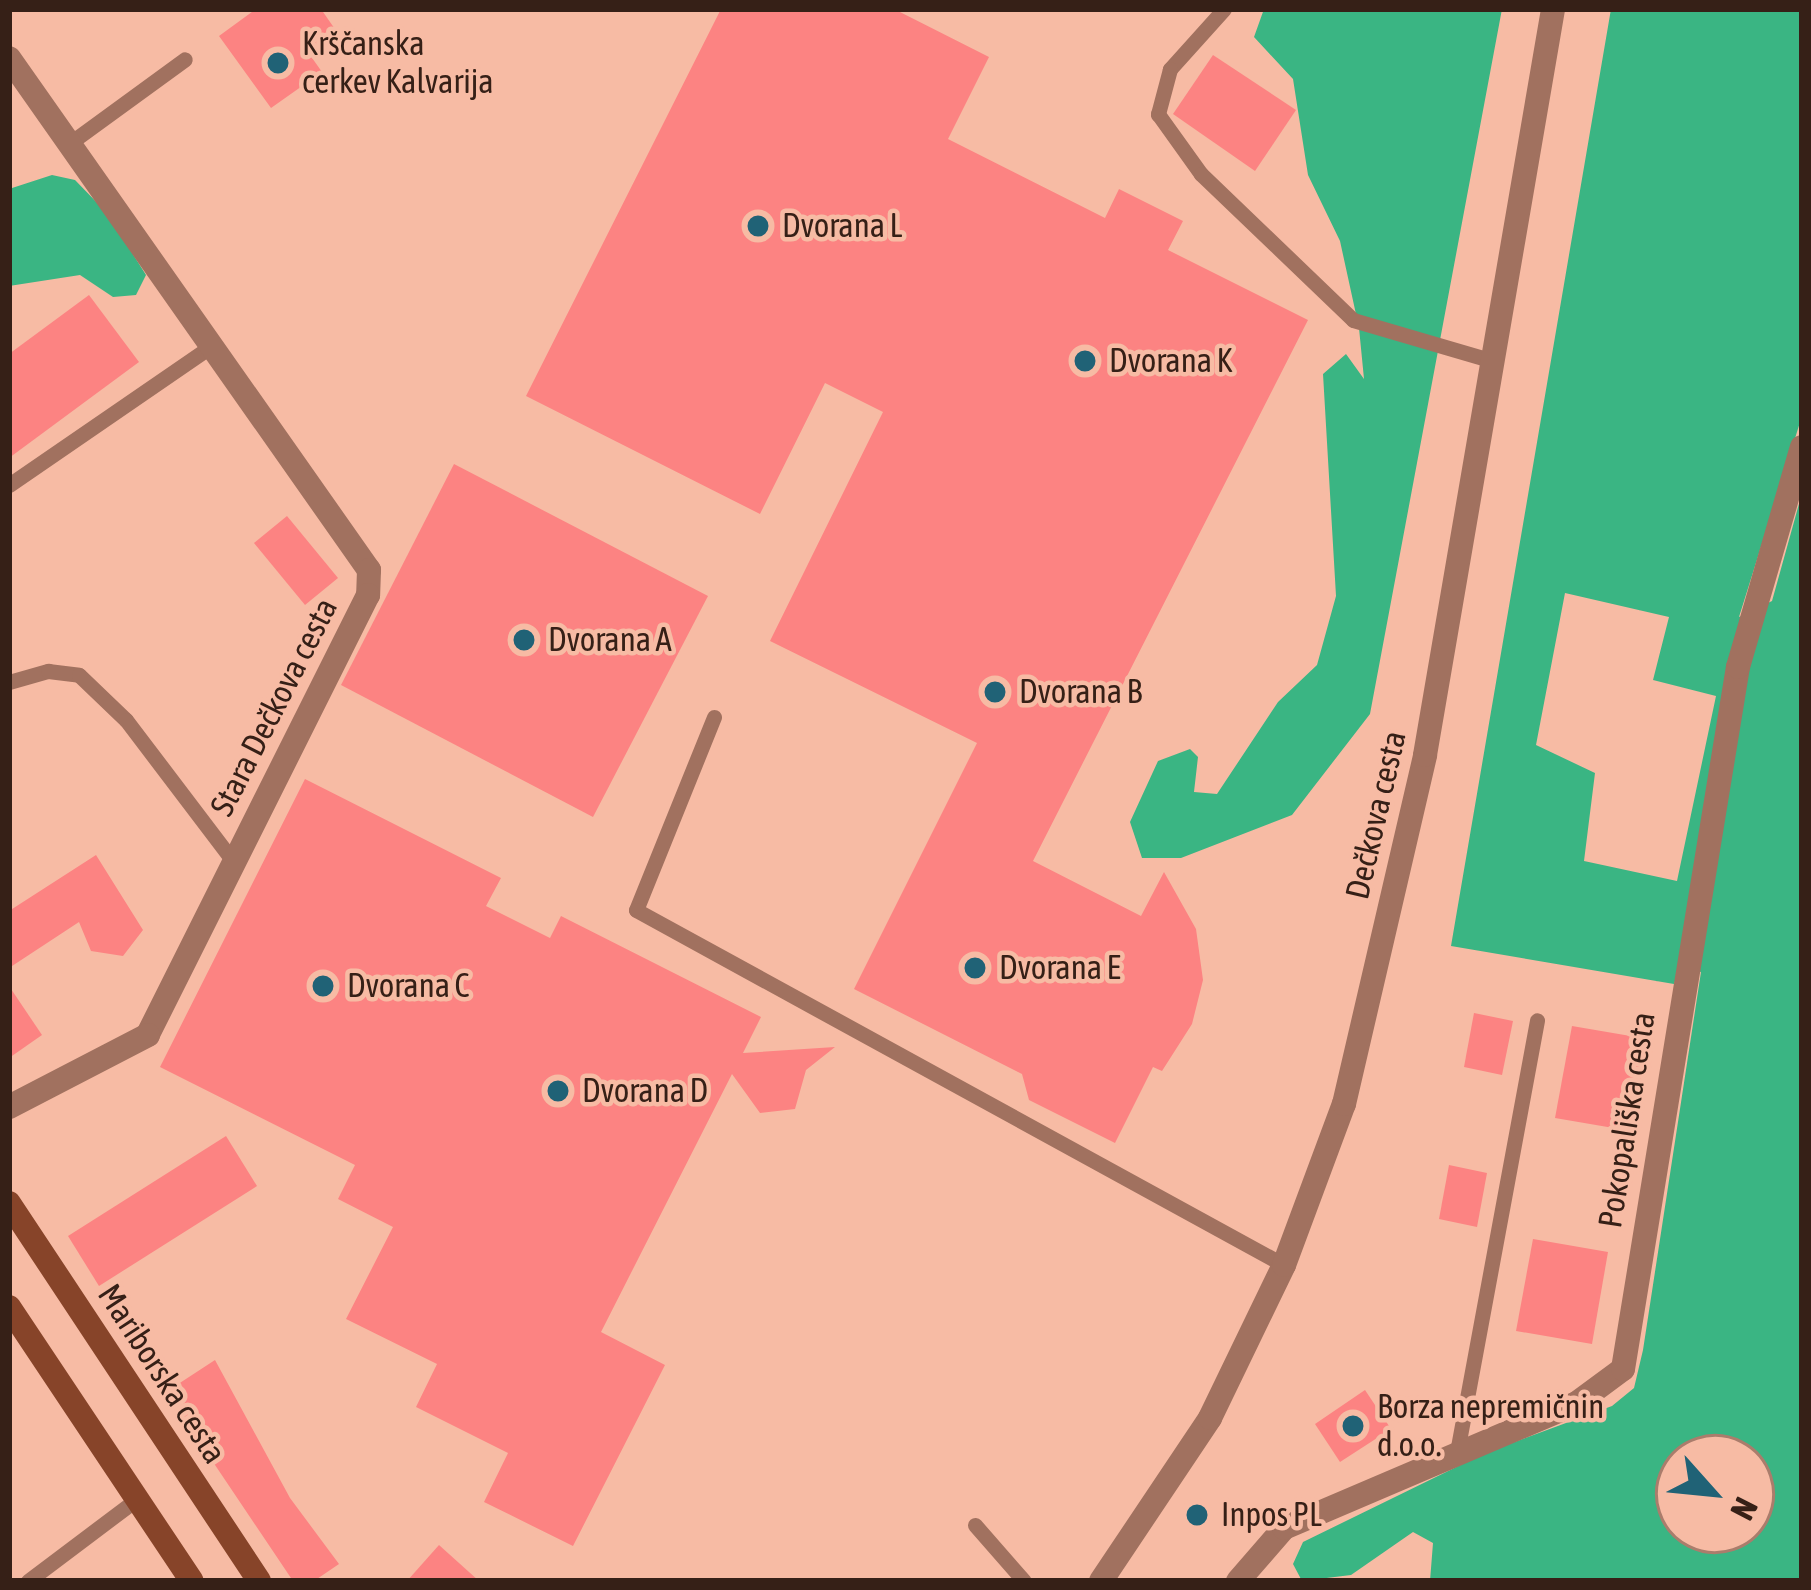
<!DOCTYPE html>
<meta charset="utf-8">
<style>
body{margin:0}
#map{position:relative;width:1811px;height:1590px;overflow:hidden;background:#f7bba4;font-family:"Asap Condensed",sans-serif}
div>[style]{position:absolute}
.green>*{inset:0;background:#3ab583}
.building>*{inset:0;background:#fc8382}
.service>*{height:15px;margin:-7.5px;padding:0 7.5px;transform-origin:7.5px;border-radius:7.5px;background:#a1715f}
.minor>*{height:24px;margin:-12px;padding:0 12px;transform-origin:12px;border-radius:12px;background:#a1715f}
.tertiary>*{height:24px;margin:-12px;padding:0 12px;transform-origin:12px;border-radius:12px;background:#a1715f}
.secondary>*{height:24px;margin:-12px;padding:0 12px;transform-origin:12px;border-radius:12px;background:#874429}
.dots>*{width:33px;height:33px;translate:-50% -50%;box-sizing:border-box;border:6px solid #f7bba4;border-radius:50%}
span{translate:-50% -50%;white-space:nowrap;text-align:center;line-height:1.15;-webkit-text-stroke:9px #f7bba4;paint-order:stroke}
.poi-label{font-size:33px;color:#362017}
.left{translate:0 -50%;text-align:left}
.street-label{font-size:33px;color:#362017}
.frame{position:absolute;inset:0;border:12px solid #362017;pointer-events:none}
.north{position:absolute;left:1655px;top:1434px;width:120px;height:120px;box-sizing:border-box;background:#f7bba4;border:3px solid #aa7d6c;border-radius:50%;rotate:117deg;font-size:33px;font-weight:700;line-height:48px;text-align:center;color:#362017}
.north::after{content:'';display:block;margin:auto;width:42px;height:54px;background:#206276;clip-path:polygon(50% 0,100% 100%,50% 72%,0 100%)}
</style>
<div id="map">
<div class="green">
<i style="clip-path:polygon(1264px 9px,1502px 9px,1370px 714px,1292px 815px,1181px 858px,1142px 858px,1130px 822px,1158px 761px,1190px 749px,1198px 757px,1194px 792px,1217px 794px,1278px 702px,1317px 665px,1336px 596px,1323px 374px,1346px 354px,1364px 379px,1359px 328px,1340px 241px,1308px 175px,1293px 79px,1254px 37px)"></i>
<i style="clip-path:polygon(evenodd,1611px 9px,1802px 9px,1802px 416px,1739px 617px,1772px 601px,1802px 493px,1802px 1581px,1430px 1581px,1433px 1543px,1413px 1532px,1351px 1575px,1302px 1581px,1293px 1564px,1303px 1542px,1485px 1453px,1612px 1406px,1634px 1388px,1643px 1350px,1701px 972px,1680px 967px,1674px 984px,1451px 946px,1611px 9px,1565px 593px,1669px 617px,1653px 680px,1716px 696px,1677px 881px,1584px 861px,1595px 773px,1536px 745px,1565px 593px,1611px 9px,1679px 1458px,1751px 1458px,1751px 1530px,1679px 1530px,1679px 1458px)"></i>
<i style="clip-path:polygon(52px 175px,75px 180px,107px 213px,146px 275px,136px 295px,113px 297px,80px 275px,9px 286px,9px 189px)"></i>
</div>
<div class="building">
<i style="clip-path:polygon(256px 9px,321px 9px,339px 35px,310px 55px,322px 72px,271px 108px,219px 36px)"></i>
<i style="clip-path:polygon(721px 9px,894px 9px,989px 57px,948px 139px,1105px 218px,1119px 189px,1183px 221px,1168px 250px,1308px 320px,1033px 861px,1141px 916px,1164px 872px,1196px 929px,1203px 980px,1192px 1024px,1162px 1071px,1153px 1067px,1115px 1143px,1029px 1100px,1022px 1074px,854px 989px,977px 743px,770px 641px,883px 412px,825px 383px,760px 514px,526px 396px)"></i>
<i style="clip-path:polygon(1213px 55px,1296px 110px,1255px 171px,1173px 114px)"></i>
<i style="clip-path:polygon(89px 295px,139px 362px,9px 458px,9px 354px)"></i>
<i style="clip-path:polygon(454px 464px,708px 596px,593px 817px,341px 685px)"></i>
<i style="clip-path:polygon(287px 516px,338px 578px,305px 605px,254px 543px)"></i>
<i style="clip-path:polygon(305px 779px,501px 878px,486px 906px,550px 938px,561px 916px,761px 1017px,743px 1053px,835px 1047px,806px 1070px,795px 1109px,760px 1113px,732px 1074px,601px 1332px,665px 1365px,573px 1546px,484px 1502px,508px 1453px,416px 1407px,437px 1364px,346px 1319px,393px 1227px,338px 1199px,355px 1165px,160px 1067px)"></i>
<i style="clip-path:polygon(96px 855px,143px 930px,123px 956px,91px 951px,79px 922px,9px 968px,9px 911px)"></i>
<i style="clip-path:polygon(9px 986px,42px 1035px,9px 1058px)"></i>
<i style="clip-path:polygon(1474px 1013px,1513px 1021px,1502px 1075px,1464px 1067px)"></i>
<i style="clip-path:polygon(1572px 1026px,1648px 1039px,1631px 1131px,1555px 1118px)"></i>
<i style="clip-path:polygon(226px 1136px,257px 1186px,99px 1286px,68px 1236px)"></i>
<i style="clip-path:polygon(1449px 1165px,1487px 1173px,1477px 1227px,1439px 1219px)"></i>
<i style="clip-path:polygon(1533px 1239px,1608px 1252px,1592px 1344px,1516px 1331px)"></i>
<i style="clip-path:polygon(215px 1360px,290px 1498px,339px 1564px,314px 1581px,293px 1581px,166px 1392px)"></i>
<i style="clip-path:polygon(1365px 1390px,1391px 1429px,1340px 1462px,1315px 1424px)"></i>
<i style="clip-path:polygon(439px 1545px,479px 1581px,407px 1581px)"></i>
</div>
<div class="service">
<i style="left:1224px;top:9px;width:81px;rotate:132deg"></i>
<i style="left:1170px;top:69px;width:47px;rotate:104.9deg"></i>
<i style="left:1158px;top:114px;width:74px;rotate:54.4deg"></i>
<i style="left:1201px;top:174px;width:211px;rotate:43.8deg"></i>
<i style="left:1353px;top:320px;width:146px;rotate:16.3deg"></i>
<i style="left:70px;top:143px;width:142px;rotate:-36.1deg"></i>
<i style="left:9px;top:485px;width:249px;rotate:-34.5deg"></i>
<i style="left:9px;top:682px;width:41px;rotate:-15.8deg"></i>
<i style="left:48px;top:671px;width:31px;rotate:7deg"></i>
<i style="left:79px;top:675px;width:65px;rotate:43.8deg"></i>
<i style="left:126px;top:720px;width:177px;rotate:52.8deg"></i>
<i style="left:714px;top:717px;width:208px;rotate:112deg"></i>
<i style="left:636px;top:910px;width:739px;rotate:28.72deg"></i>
<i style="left:1457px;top:1452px;width:439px;rotate:-79.5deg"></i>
<i style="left:975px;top:1525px;width:74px;rotate:48.8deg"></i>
<i style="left:28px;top:1581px;width:136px;rotate:-37deg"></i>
</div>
<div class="minor">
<i style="left:9px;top:58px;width:626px;rotate:54.89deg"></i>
<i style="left:369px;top:570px;width:25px;rotate:92deg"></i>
<i style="left:368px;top:595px;width:492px;rotate:116.6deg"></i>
<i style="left:148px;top:1035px;width:157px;rotate:152.6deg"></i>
<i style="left:1238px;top:1581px;width:70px;rotate:-49deg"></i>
<i style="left:1284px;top:1528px;width:319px;rotate:-23.1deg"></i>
<i style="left:1577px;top:1403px;width:57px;rotate:-36.5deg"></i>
<i style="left:1623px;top:1369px;width:711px;rotate:-80.7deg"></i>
<i style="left:1738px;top:667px;width:229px;rotate:-73.8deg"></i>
</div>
<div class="tertiary">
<i style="left:1101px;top:1581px;width:196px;rotate:-56.2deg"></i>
<i style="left:1210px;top:1418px;width:170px;rotate:-64.2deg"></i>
<i style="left:1284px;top:1265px;width:172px;rotate:-69.6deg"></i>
<i style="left:1344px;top:1104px;width:358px;rotate:-76.9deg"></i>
<i style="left:1425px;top:755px;width:757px;rotate:-80.26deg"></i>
</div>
<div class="secondary">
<i style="left:9px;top:1203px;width:453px;rotate:56.5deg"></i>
<i style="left:9px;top:1307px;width:329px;rotate:56.3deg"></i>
</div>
<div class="dots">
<i style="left:278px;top:63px;background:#206276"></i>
<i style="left:758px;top:226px;background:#206276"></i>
<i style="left:1085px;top:361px;background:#206276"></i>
<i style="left:524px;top:640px;background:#206276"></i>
<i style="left:995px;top:692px;background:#206276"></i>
<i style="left:975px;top:968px;background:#206276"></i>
<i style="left:323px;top:986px;background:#206276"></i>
<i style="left:558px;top:1091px;background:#206276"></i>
<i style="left:1353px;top:1426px;background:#206276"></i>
<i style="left:1197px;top:1515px;background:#206276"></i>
</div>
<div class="poi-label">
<span class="left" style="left:302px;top:63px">Krščanska<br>cerkev Kalvarija</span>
<span class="left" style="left:782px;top:226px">Dvorana L</span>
<span class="left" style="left:1109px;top:361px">Dvorana K</span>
<span class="left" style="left:548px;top:640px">Dvorana A</span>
<span class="left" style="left:1019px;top:692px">Dvorana B</span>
<span class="left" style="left:999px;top:968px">Dvorana E</span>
<span class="left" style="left:347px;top:986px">Dvorana C</span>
<span class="left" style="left:582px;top:1091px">Dvorana D</span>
<span class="left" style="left:1377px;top:1426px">Borza nepremičnin<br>d.o.o.</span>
<span class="left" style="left:1221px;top:1515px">Inpos PL</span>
</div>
<div class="street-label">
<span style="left:274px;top:707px;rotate:-63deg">Stara Dečkova cesta</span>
<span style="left:1376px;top:815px;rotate:-77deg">Dečkova cesta</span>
<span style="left:1627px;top:1120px;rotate:-81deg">Pokopališka cesta</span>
<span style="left:162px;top:1374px;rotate:57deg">Mariborska cesta</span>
</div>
<div class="frame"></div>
<div class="north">N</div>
</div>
